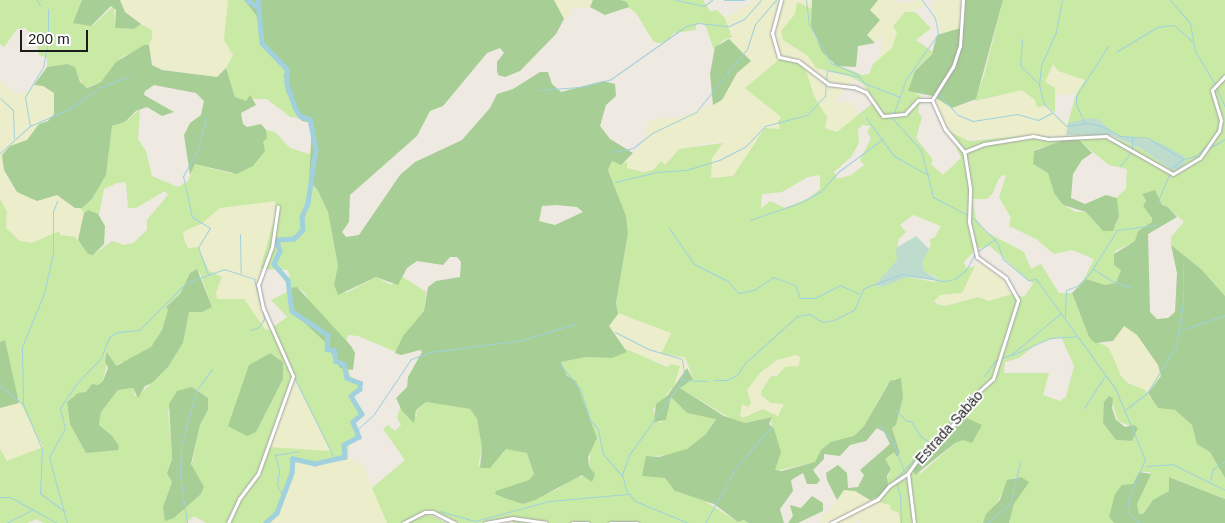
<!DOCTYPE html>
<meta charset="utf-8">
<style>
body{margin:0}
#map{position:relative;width:1225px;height:523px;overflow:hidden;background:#eee9e1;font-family:Arial,sans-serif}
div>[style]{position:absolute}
.farmland>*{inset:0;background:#ecedcb}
.grass>*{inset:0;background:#c9eaa5}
.forest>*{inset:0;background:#a7ce94}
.wetland>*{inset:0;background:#bddccd}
.stream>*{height:1px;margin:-0.5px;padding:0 0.5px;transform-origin:0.5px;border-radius:0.5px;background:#a0d1dd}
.river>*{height:4.5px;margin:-2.25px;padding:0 2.25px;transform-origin:2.25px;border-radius:2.25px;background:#a0d1dd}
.roads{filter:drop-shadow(0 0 1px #a3a3a3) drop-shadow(0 0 1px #a3a3a3)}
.minor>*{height:3px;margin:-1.5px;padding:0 1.5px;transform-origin:1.5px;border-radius:1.5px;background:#fff}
span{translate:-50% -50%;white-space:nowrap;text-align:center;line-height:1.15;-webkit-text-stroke:4px #fff;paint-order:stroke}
.street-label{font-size:14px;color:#1c1c1c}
.scale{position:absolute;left:20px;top:30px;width:68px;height:22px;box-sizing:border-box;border:2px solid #1c1c1c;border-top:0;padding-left:6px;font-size:15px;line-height:18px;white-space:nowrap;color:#1c1c1c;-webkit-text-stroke:4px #fff;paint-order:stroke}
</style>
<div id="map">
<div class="farmland">
<i style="clip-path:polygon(120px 0,228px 0,226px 23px,232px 58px,217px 77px,156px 68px,152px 65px,153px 56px,148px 53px,152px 38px,149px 28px,125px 12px)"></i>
<i style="clip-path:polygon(554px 0,593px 0,590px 7px,569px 9px,570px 15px,564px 19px)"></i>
<i style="clip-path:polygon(756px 0,812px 0,812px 9px,805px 6px,797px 10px,789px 44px,808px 56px,821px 71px,851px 77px,851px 84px,833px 102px,853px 103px,858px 116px,837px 132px,825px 127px,827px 117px,814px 96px,805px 67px,777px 63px,745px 88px,781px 117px,780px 129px,765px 128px,733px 176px,712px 178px,712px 158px,722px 143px,705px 143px,697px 145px,695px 149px,676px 152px,665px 165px,648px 171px,627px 168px,627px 161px,643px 143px,649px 120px,681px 117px,722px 100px,737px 73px,751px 59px,730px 41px,732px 34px,725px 17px)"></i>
<i style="clip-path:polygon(878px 0,897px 0,898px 4px,922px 0,926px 6px,903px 14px,896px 21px,897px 33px,892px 48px,873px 64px,880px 55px,883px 43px,881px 35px,875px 43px,867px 35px,875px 27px,870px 10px)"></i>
<i style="clip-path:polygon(936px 0,965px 0,964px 27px,951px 33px,941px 33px,932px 6px)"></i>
<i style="clip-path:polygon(1053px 64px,1058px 71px,1085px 80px,1077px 93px,1055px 95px,1055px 88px,1045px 82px)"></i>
<i style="clip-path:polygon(0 81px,16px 93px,25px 93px,34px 85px,43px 86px,55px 95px,54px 114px,48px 121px,39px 124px,27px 140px,6px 149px,4px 170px,13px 187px,44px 199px,57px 195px,80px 208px,84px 213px,78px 240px,60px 235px,58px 231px,32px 243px,20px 241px,6px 228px,7px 212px,0 199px)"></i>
<i style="clip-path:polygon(1022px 90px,1035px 100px,1037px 107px,1047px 106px,1054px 115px,1068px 123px,1066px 135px,961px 139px,943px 125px,933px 102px,933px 96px,952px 108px)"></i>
<i style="clip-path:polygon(275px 201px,277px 209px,269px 245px,257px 283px,273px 332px,261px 326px,244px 299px,217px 299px,216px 292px,222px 276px,209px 271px,202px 253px,189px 248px,183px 233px,224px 206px)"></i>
<i style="clip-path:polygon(986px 263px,1009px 279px,1004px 284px,1012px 294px,989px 301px,975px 297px,945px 306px,934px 301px,940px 295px,962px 293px,975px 266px)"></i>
<i style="clip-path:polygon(618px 313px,671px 333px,666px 357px,680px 355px,685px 357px,687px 368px,675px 382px,671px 366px,636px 355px,626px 349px,609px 326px)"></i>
<i style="clip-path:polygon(1124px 326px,1137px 334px,1158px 365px,1161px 376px,1148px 393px,1121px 376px,1105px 344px,1113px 341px)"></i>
<i style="clip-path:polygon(796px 355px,800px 357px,799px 366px,771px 376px,762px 390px,761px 395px,784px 405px,778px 416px,763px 409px,744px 418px,740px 415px,740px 406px,742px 404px,748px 406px,751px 400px,747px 390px,761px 372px,777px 360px)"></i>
<i style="clip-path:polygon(293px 375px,330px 447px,332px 451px,267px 447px)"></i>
<i style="clip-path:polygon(22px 402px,43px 448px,6px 461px,0 449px,0 408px)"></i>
<i style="clip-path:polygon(343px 455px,363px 465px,387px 523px,271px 523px,295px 461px,299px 459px,307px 464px)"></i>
<i style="clip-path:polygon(843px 490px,855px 491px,859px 495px,890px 505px,899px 513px,900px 523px,859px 523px,859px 519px,854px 523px,821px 523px,819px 518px,831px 509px)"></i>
</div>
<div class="grass">
<i style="clip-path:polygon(0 0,82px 0,78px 16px,92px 26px,114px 6px,115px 28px,134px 29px,141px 24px,152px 30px,152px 38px,149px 45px,122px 57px,101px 82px,84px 88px,74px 67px,67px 64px,47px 67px,47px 58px,39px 55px,36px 42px,26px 28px,17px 29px,4px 47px,0 44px)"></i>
<i style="clip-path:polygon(228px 0,244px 0,256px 15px,266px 49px,287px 67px,284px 73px,289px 80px,286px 91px,300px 118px,290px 117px,267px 99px,252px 99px,250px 96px,246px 101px,241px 101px,235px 97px,226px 68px,233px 55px,224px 40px)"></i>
<i style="clip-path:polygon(618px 0,703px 0,710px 11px,717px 10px,725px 18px,732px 37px,722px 41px,714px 50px,706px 27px,701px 22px,696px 26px,696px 30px,674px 33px,666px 42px,658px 43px,653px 41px,636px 13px)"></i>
<i style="clip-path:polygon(evenodd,1003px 0,1225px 0,1225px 296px,1201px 269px,1171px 245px,1171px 237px,1184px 222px,1168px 207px,1162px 205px,1155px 190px,1143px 197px,1146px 201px,1143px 206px,1152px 218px,1152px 222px,1138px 231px,1136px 241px,1115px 251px,1121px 269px,1120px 276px,1116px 283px,1105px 285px,1086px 279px,1083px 281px,1094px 259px,1072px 250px,1054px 254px,1036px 239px,1009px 226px,1011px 218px,999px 197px,1006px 176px,1002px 175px,998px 180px,993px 193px,987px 199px,972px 199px,976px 219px,986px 232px,1024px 252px,1031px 269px,1041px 264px,1059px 293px,1072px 293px,1089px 337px,1109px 348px,1121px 376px,1128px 383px,1145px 390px,1158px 408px,1175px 410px,1192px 425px,1200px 445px,1210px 452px,1225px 478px,1225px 499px,1170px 477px,1169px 491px,1149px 505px,1143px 514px,1139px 514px,1137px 504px,1151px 472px,1139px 472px,1133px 484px,1122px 485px,1109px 517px,1114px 523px,1009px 523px,1014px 504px,1028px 482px,1021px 477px,1013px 478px,983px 523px,900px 523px,899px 513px,891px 510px,890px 505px,870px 500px,882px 494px,891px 469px,885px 459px,894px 451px,897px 457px,900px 453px,892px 428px,896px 425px,903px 398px,896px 378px,887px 385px,864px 426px,854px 436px,821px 450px,816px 462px,775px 471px,771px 417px,745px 423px,735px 421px,680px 388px,693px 378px,685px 357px,661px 354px,671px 333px,618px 313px,616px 303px,628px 233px,626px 216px,608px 170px,612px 161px,621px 165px,627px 161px,627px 168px,643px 172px,653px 170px,661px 161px,665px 165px,679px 149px,723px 143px,712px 158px,711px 178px,733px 176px,765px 128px,780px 129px,778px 122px,781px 117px,745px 88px,781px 58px,795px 59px,805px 67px,814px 96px,827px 117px,825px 128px,837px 132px,875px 101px,863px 84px,851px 77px,816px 68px,808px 56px,783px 40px,781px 31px,795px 14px,797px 2px,812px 9px,813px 33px,830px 62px,863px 75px,869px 74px,873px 64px,892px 48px,897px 33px,893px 26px,905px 12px,915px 12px,931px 28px,916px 40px,933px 52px,915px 71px,911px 83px,912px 91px,921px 96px,918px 112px,922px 117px,916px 138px,933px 160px,931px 164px,943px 175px,961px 158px,950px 132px,969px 141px,1032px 135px,1052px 137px,1105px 134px,1140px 148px,1170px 169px,1179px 155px,1158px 142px,1115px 135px,1099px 119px,1068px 123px,1076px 94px,1085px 80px,1058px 71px,1053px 64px,1045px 82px,1055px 88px,1055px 113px,1047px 106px,1037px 107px,1035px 100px,1022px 90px,975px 101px,985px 72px,1003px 0,862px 125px,871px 126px,867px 132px,871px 138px,860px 160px,864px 165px,851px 175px,837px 179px,834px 172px,851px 157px,859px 143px,858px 130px,862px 125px,1003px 0,1079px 141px,1109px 165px,1127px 169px,1126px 189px,1117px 197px,1119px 216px,1115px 227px,1100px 228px,1086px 212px,1076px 212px,1063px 205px,1054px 193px,1048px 173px,1033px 164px,1034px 151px,1039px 148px,1079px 141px,1003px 0,820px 175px,820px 189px,809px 198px,785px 208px,770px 201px,761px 209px,762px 194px,782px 192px,808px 177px,820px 175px,1003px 0,913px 215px,941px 226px,935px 237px,929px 240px,931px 244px,922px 263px,924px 271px,938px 278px,935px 282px,907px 277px,878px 287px,878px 280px,883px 279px,897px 260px,898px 240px,906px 232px,900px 225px,913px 215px,1003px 0,990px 246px,1033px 284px,1024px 297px,1012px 294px,989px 301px,978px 297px,945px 306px,937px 304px,934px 301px,940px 295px,962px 293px,975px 266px,966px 268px,964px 262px,976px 249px,990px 246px,1003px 0,1061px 337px,1074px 366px,1066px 397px,1060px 401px,1043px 395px,1049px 373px,1004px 373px,1005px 362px,1019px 358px,1038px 343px,1061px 337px,1003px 0,796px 355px,800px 357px,799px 366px,785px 367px,777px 376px,771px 376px,762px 390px,761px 395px,771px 403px,784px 404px,778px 416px,763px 409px,743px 418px,740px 415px,742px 404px,748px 407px,751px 403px,747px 390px,761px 372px,777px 360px,796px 355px,1003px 0,1106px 401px,1113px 405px,1118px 421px,1130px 426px,1132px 441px,1116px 440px,1103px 423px,1106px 401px,1003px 0,982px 425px,955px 443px,919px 475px,927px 446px,982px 425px)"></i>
<i style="clip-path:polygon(evenodd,140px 109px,138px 139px,146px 151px,152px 176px,178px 187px,188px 181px,195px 164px,232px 174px,266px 138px,266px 130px,275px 132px,290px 148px,312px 155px,309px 181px,317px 189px,328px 212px,338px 266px,334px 284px,346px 293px,376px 277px,391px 285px,403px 277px,426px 292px,424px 311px,396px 352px,358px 336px,348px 335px,346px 342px,312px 306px,304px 292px,297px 287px,292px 288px,288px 270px,260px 269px,276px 213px,275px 201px,220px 208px,201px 224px,186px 230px,183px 233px,185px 242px,188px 248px,198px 247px,209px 271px,222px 277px,216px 292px,217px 299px,244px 299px,265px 329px,274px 332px,273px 327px,287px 317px,271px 300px,289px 291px,295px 314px,324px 341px,340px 368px,349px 369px,350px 376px,360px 382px,360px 390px,353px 395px,364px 415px,353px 424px,360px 431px,360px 437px,349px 442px,348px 455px,307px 464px,299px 459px,295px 461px,271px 523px,206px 523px,194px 516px,186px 523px,43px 523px,37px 519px,27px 523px,0 523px,0 449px,7px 461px,43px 447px,17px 396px,5px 340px,0 342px,0 199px,7px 212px,6px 228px,20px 241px,32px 243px,59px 231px,60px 235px,75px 237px,88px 253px,93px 255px,112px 241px,124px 245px,133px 243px,147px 230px,147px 220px,168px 195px,165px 191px,136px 208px,128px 208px,126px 182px,117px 183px,104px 189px,99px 215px,88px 210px,84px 213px,80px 208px,92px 199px,106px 175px,112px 126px,126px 122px,140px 109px,195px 270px,200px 273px,212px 307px,189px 312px,183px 343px,168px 367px,143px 391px,135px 396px,133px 388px,118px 390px,101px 412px,99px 425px,119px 446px,86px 453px,70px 424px,67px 402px,78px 393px,85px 393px,103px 381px,109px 352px,111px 362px,116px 366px,121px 362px,129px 362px,151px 347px,162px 330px,168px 310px,166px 307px,180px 294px,190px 273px,195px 270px,140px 109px,270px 353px,283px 362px,283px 379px,264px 416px,249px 365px,270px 353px,140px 109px,293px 376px,331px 451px,268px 447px,293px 376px,140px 109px,192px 387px,208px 398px,208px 410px,200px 425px,191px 468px,204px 487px,201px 494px,174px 518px,163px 507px,172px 482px,168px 469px,172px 458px,168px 410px,192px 387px)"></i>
<i style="clip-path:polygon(626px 349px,667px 367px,671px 364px,680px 366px,674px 386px,653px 410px,659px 423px,666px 420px,671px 397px,687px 413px,716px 418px,706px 434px,687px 449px,674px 455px,651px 456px,648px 476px,665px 478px,679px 493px,700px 498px,738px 522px,746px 520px,749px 523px,513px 523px,510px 518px,491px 523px,458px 523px,448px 517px,418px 514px,435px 517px,446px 523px,387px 523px,372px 488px,405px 460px,383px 429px,388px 425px,395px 431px,401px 425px,397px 418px,400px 407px,417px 417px,416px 411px,426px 402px,470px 409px,477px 419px,482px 448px,478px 466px,503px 454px,505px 448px,527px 453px,534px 474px,529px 480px,495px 494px,523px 504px,558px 489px,571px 479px,584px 476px,589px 467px,593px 427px,577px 385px,567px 376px,561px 362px,586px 357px,612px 358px,627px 352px)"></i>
</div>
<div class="forest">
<i style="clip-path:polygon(82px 0,120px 0,125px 12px,141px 24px,134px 29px,115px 28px,116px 10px,111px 6px,91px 26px,73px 23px)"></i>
<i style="clip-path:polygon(evenodd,244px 0,554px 0,564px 19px,556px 34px,520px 71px,505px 77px,498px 75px,497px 70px,497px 62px,504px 53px,500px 48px,487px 53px,443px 106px,430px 111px,417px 136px,350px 195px,349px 222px,342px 232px,346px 237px,359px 235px,400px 175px,415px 162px,462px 140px,490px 108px,497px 94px,513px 89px,540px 72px,548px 72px,552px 84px,561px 92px,603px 81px,615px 84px,616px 96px,606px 105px,600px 126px,610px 139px,633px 153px,621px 165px,612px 161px,608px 170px,626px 216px,628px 233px,616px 303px,618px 314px,609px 326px,627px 352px,612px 358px,586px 357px,561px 362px,567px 376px,576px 381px,597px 438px,588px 457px,589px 467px,595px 474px,592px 482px,582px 475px,535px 500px,523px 504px,507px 499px,495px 494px,496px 491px,529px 480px,534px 474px,527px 453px,506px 449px,490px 468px,480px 468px,482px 448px,477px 419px,470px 409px,426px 402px,416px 410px,414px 423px,402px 411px,396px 398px,407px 387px,408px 377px,422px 352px,420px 350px,401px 355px,395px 353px,403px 336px,424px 311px,428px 287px,436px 281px,460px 277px,461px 262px,457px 257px,450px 257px,443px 265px,417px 261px,407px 268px,398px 285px,376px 277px,338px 295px,334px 284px,338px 266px,328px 212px,317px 189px,309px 181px,312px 123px,302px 121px,296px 113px,286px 91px,289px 80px,283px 77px,287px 67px,266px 49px,256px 15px,244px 0,556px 205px,577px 207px,583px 212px,555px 225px,539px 221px,542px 206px,556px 205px)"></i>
<i style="clip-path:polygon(593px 0,620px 0,627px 2px,629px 7px,605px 15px,590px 7px)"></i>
<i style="clip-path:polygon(812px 0,878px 0,870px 10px,880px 20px,867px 35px,875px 43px,858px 46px,856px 67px,837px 66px,822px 52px,811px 25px)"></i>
<i style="clip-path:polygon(965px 0,1003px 0,976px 99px,952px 108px,933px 96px,908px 91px,915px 71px,932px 54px,937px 35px,964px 27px)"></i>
<i style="clip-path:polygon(729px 39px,751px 61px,737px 73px,722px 100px,713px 105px,710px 74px,715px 47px)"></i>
<i style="clip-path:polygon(144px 45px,149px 45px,152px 65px,162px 70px,217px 77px,226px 68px,235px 97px,246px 101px,250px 95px,256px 105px,241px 113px,243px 124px,247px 127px,261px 124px,266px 130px,267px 138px,263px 142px,265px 151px,253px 166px,237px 174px,195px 164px,190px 175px,184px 135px,190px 123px,201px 115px,204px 101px,196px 93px,154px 85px,145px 91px,144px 95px,174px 112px,162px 116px,147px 107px,136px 111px,125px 122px,112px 126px,106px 175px,92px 199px,82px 208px,75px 208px,57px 195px,37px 201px,17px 192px,4px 170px,2px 155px,10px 146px,27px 140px,39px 124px,48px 121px,54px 114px,54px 93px,43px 86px,34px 85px,47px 67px,67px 64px,75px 67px,80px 82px,87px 88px,101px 82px,116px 62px)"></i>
<i style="clip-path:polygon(1064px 140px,1079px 140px,1092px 153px,1082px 160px,1073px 174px,1071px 198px,1085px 204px,1106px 195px,1117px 198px,1119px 216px,1113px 231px,1103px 231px,1086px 212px,1063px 205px,1054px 193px,1048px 173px,1033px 164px,1034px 151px)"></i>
<i style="clip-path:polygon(1155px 190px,1162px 205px,1168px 207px,1177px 217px,1148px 234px,1150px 312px,1157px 319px,1168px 318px,1175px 312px,1177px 273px,1171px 245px,1201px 269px,1225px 296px,1225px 478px,1210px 452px,1197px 444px,1192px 425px,1175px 410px,1158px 408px,1148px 393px,1161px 376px,1158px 365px,1137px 335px,1124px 326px,1113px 341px,1095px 343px,1089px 337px,1072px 293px,1086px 279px,1105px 285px,1116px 283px,1121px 270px,1114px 265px,1114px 254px,1135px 241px,1138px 231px,1152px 222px,1152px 218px,1143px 206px,1146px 201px,1142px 194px)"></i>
<i style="clip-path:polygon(88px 210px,98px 214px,105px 226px,104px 244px,93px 255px,88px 254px,78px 240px,84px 213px)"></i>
<i style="clip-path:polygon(197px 269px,212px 307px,202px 312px,189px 312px,183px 343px,168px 367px,152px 383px,145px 386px,138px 398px,133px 388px,118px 390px,101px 412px,99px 425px,112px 436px,119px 446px,118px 450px,86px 453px,70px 424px,67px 402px,78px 393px,86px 392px,92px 384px,98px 385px,103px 381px,108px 368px,105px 361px,107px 352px,116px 366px,151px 347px,162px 330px,168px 310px,166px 307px,180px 294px,190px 273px)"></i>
<i style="clip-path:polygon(297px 287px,351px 346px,355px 353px,353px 370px,340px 368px,324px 341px,295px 314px,288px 288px)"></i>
<i style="clip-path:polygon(5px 340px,19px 403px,0 408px,0 342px)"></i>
<i style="clip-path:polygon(270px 353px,283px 362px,283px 379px,256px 432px,247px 436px,228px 426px,249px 365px)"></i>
<i style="clip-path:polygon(687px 368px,693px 379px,680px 388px,724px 416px,745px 423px,772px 417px,769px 424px,774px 429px,781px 452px,775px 470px,782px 471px,815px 462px,821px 450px,831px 442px,854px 436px,864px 426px,890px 381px,901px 378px,903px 398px,896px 425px,892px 428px,900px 453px,897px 457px,894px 452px,885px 459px,891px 469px,887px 476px,888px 485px,882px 494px,870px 500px,855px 491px,844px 490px,837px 500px,827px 480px,826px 473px,838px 465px,847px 473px,848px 488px,858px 487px,864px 475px,860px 470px,890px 444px,884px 432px,877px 428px,866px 441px,850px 445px,840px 456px,824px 454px,824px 459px,813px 470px,820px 480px,817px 484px,807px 484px,803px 473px,791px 480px,793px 491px,780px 509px,784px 523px,749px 523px,744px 520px,738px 522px,714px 504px,675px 491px,665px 478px,642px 476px,646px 456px,659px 457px,687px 449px,706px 434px,716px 419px,687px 413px,671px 397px,666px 420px,654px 422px,656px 404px,668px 395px)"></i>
<i style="clip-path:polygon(192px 387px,208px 398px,208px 410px,200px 425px,191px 464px,204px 487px,201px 494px,174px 518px,165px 521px,163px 507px,172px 482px,167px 473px,172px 459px,169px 404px,177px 391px)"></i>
<i style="clip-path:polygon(1109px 396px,1113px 398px,1112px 408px,1116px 420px,1125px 427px,1134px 425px,1138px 428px,1132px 441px,1116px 440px,1103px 423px,1104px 402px)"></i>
<i style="clip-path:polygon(962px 416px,982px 425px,972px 443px,963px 440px,955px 443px,915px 475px,912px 467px,927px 446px)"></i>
<i style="clip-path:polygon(1139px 472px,1151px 474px,1137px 504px,1139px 514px,1143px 514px,1153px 500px,1169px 491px,1169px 477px,1225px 499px,1225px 523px,1114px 523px,1109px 517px,1115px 494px,1122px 485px,1133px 484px)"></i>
<i style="clip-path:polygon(1021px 477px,1029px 482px,1014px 504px,1009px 523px,983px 523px,986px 514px,1000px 500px,1007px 480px)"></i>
<i style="clip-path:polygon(812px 496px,823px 503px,823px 511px,798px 523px,788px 523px,793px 516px,790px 505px,801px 508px)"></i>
</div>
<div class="wetland">
<i style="clip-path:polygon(1090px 118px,1099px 119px,1115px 135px,1158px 142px,1184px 156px,1185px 163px,1179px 169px,1170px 169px,1140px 148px,1110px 135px,1066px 135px,1068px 123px)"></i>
<i style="clip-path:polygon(916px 236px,929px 249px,922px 263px,924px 271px,939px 280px,907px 277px,883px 287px,875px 285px,897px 260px,896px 248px)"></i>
</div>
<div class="stream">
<i style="left:37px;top:0;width:6px;rotate:59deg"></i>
<i style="left:676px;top:0;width:29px;rotate:12deg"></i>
<i style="left:704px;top:6px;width:10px;rotate:-37deg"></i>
<i style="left:724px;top:0;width:20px"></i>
<i style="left:806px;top:0;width:24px;rotate:83deg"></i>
<i style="left:809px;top:24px;width:45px;rotate:60.6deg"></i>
<i style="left:831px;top:63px;width:28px;rotate:23deg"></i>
<i style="left:857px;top:74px;width:11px;rotate:52deg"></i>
<i style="left:864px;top:83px;width:39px;rotate:21deg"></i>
<i style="left:922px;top:0;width:22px;rotate:54deg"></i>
<i style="left:935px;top:18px;width:16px;rotate:79deg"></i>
<i style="left:938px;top:34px;width:55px;rotate:125.4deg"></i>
<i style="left:906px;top:79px;width:41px;rotate:109.7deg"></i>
<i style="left:892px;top:118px;width:43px;rotate:47.8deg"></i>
<i style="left:921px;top:150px;width:49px;rotate:75.7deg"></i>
<i style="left:933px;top:197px;width:45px;rotate:27.7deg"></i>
<i style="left:973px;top:218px;width:34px;rotate:45deg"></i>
<i style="left:997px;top:242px;width:18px;rotate:71deg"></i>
<i style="left:1003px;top:259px;width:33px;rotate:40deg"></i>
<i style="left:1028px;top:280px;width:8px;rotate:-7deg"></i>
<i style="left:1036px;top:279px;width:135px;rotate:54.1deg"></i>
<i style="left:1115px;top:388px;width:77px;rotate:67.1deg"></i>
<i style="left:1145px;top:459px;width:45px;rotate:112deg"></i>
<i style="left:1128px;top:501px;width:12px;rotate:85deg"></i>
<i style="left:1129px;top:513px;width:14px;rotate:45deg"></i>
<i style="left:1062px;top:0;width:33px;rotate:101deg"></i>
<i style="left:1056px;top:32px;width:37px;rotate:114deg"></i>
<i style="left:1041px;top:66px;width:19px;rotate:96deg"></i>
<i style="left:1039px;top:85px;width:20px;rotate:75deg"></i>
<i style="left:1044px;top:104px;width:31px;rotate:45deg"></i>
<i style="left:1066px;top:126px;width:21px;rotate:-8deg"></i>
<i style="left:1087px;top:123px;width:17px;rotate:13deg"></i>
<i style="left:1104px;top:127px;width:18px;rotate:29deg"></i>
<i style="left:1120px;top:136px;width:28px;rotate:4deg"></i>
<i style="left:1148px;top:138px;width:41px;rotate:31deg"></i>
<i style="left:1170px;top:0;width:30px;rotate:49deg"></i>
<i style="left:1190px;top:23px;width:28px;rotate:80deg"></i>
<i style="left:1195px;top:51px;width:39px;rotate:59deg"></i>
<i style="left:1022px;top:39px;width:26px;rotate:94deg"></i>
<i style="left:1020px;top:65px;width:27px;rotate:45deg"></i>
<i style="left:1116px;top:52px;width:48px;rotate:-31.4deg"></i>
<i style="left:1157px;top:27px;width:17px;rotate:-7deg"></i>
<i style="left:1174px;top:25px;width:25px;rotate:42deg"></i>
<i style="left:1216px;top:87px;width:22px;rotate:66deg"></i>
<i style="left:539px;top:90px;width:41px;rotate:-4.2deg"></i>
<i style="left:580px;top:87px;width:32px;rotate:-14deg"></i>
<i style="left:611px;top:79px;width:92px;rotate:-35.2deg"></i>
<i style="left:686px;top:26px;width:12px;rotate:-14deg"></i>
<i style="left:698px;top:23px;width:31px;rotate:6deg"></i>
<i style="left:729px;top:26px;width:17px;rotate:-25deg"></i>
<i style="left:744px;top:19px;width:25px;rotate:-48deg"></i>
<i style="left:937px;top:92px;width:31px;rotate:48deg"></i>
<i style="left:958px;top:115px;width:16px;rotate:22deg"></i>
<i style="left:973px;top:121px;width:45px;rotate:-9deg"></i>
<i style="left:1017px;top:114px;width:22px;rotate:16deg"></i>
<i style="left:1038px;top:120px;width:15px;rotate:-28deg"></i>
<i style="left:0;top:98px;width:18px;rotate:43deg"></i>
<i style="left:13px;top:110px;width:28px;rotate:88deg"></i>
<i style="left:206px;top:118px;width:34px;rotate:105deg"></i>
<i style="left:197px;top:151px;width:29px;rotate:119deg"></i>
<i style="left:183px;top:176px;width:42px;rotate:77.6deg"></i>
<i style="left:192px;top:217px;width:21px;rotate:31deg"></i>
<i style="left:210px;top:228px;width:22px;rotate:122deg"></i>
<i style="left:198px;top:247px;width:29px;rotate:70deg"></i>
<i style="left:866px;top:118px;width:47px;rotate:53.6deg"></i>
<i style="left:894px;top:156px;width:39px;rotate:29deg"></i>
<i style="left:1084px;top:122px;width:20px;rotate:-114deg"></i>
<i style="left:1076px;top:104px;width:8px;rotate:-90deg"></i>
<i style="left:1076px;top:96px;width:59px;rotate:-57.4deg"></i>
<i style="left:30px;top:126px;width:29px;rotate:-100deg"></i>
<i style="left:25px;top:97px;width:35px;rotate:-59deg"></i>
<i style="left:43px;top:67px;width:26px;rotate:-79deg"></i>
<i style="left:48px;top:41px;width:32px;rotate:-90deg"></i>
<i style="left:1132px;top:137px;width:11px;rotate:90deg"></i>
<i style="left:1209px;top:148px;width:18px;rotate:-29deg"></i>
<i style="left:611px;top:152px;width:22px;rotate:-10deg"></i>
<i style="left:633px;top:148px;width:24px;rotate:-38deg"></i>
<i style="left:652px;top:133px;width:49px;rotate:-25.5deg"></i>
<i style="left:696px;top:112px;width:81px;rotate:-51deg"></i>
<i style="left:747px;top:49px;width:26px;rotate:-72deg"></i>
<i style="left:755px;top:24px;width:32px;rotate:-49deg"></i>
<i style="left:0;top:153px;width:40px;rotate:-42deg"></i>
<i style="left:30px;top:126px;width:43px;rotate:-23.6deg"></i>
<i style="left:69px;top:109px;width:39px;rotate:-35deg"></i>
<i style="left:101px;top:87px;width:30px;rotate:-21deg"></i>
<i style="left:1120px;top:166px;width:18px;rotate:-52deg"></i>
<i style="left:615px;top:182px;width:43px;rotate:-13.4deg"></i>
<i style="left:657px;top:172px;width:29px;rotate:-4deg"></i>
<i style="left:686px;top:170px;width:37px;rotate:-17deg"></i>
<i style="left:721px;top:159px;width:27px;rotate:-27deg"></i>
<i style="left:745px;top:147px;width:29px;rotate:-46deg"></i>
<i style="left:765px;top:126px;width:43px;rotate:-14.7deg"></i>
<i style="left:807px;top:115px;width:26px;rotate:-47deg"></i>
<i style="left:825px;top:96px;width:26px;rotate:-86deg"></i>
<i style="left:827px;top:70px;width:34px;rotate:12deg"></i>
<i style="left:1157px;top:203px;width:38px;rotate:-67deg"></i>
<i style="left:1172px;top:168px;width:14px;rotate:-39deg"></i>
<i style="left:1183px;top:159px;width:13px;rotate:-13deg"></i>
<i style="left:1196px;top:156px;width:13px;rotate:-45deg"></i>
<i style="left:750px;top:220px;width:55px;rotate:-19.1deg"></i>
<i style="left:802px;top:202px;width:22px;rotate:-30deg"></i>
<i style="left:821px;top:191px;width:25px;rotate:-48deg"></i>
<i style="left:838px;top:172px;width:57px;rotate:-36.5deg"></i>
<i style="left:669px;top:228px;width:44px;rotate:55.2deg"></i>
<i style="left:694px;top:264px;width:38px;rotate:27deg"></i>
<i style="left:728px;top:281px;width:16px;rotate:50deg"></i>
<i style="left:738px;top:293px;width:16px;rotate:-11deg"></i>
<i style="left:754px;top:290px;width:23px;rotate:-34deg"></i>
<i style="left:773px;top:277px;width:23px;rotate:20deg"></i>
<i style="left:795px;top:285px;width:14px;rotate:69deg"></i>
<i style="left:800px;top:298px;width:15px"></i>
<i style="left:815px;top:298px;width:28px;rotate:-27deg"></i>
<i style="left:840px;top:285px;width:21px;rotate:25deg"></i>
<i style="left:240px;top:234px;width:39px;rotate:89deg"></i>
<i style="left:978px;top:251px;width:21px;rotate:-35deg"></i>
<i style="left:1093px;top:269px;width:22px;rotate:32deg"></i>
<i style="left:1112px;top:281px;width:20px;rotate:18deg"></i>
<i style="left:1065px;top:317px;width:27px;rotate:-88deg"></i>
<i style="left:1066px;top:290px;width:12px;rotate:-20deg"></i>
<i style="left:1077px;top:286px;width:18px;rotate:-45deg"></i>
<i style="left:1090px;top:273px;width:51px;rotate:-57.9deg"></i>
<i style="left:1117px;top:230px;width:40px;rotate:-7.1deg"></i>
<i style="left:250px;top:330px;width:9px;rotate:-18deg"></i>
<i style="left:259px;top:327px;width:9px;rotate:-58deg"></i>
<i style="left:264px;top:319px;width:7px;rotate:-98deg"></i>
<i style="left:1181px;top:330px;width:46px;rotate:-18.8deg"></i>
<i style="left:615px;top:332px;width:37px;rotate:27deg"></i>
<i style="left:648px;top:349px;width:35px;rotate:16deg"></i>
<i style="left:682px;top:359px;width:14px;rotate:82deg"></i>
<i style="left:684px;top:373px;width:12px;rotate:110deg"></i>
<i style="left:680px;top:384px;width:87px;rotate:125.7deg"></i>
<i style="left:629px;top:455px;width:20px;rotate:110deg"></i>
<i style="left:622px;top:474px;width:16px;rotate:76deg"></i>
<i style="left:626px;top:490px;width:14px;rotate:51deg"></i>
<i style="left:635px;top:501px;width:57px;rotate:22.5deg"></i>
<i style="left:1012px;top:355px;width:42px;rotate:-24.1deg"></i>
<i style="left:1050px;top:338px;width:26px;rotate:-4deg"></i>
<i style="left:559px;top:363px;width:33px;rotate:51deg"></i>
<i style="left:580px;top:389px;width:33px;rotate:72deg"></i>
<i style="left:590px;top:420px;width:12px;rotate:48deg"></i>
<i style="left:598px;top:429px;width:25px;rotate:79deg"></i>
<i style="left:603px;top:454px;width:29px;rotate:49deg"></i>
<i style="left:984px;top:376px;width:19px;rotate:-54deg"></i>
<i style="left:995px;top:361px;width:18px;rotate:-22deg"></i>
<i style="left:1012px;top:354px;width:64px;rotate:-39.9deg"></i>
<i style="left:294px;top:377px;width:93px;rotate:63.7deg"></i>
<i style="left:681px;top:380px;width:26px;rotate:2deg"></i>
<i style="left:714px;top:380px;width:13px"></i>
<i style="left:727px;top:380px;width:11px;rotate:-27deg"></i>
<i style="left:737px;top:375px;width:14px;rotate:-56deg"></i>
<i style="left:745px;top:363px;width:70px;rotate:-42.1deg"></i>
<i style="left:797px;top:316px;width:13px;rotate:-9deg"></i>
<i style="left:810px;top:314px;width:14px;rotate:34deg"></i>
<i style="left:822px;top:322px;width:12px;rotate:-9deg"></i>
<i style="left:834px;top:320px;width:22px;rotate:-27deg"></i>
<i style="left:854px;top:310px;width:24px;rotate:-66deg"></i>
<i style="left:864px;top:288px;width:40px;rotate:-20.2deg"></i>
<i style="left:902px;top:274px;width:42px;rotate:9.7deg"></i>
<i style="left:943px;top:281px;width:12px;rotate:-9deg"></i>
<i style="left:955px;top:279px;width:14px;rotate:-39deg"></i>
<i style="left:966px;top:270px;width:18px;rotate:-61deg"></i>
<i style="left:0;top:386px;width:29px;rotate:38deg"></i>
<i style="left:23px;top:404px;width:49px;rotate:67.1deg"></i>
<i style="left:42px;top:449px;width:44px;rotate:92.6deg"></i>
<i style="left:40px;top:493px;width:30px;rotate:37deg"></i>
<i style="left:23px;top:404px;width:57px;rotate:-91deg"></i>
<i style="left:22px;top:347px;width:58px;rotate:-67.8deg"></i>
<i style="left:44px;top:293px;width:41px;rotate:-77.3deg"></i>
<i style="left:53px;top:253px;width:42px;rotate:-90deg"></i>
<i style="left:53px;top:211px;width:11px;rotate:-68deg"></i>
<i style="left:1084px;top:408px;width:37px;rotate:-57deg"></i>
<i style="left:895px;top:409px;width:16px;rotate:47deg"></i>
<i style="left:906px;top:421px;width:5px"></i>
<i style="left:911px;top:421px;width:19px;rotate:58deg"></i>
<i style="left:921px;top:437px;width:8px;rotate:30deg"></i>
<i style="left:1125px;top:410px;width:28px;rotate:-38deg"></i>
<i style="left:1147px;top:393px;width:55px;rotate:-58.3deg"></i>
<i style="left:1176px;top:346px;width:44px;rotate:-80.8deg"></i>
<i style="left:1183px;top:303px;width:42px;rotate:-90deg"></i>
<i style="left:879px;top:425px;width:22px;rotate:51deg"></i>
<i style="left:893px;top:442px;width:31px;rotate:69deg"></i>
<i style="left:358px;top:429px;width:22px;rotate:-43deg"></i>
<i style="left:374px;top:414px;width:66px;rotate:-56.1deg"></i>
<i style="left:411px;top:359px;width:20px;rotate:-20deg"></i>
<i style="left:430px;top:352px;width:93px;rotate:-7.4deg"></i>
<i style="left:522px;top:340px;width:55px;rotate:-16.8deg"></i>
<i style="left:1146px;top:466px;width:26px;rotate:-4deg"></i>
<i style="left:1172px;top:464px;width:59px;rotate:26.1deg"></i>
<i style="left:1210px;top:480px;width:11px;rotate:-75deg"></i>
<i style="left:1213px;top:469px;width:14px;rotate:-34deg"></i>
<i style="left:282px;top:494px;width:10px;rotate:-119deg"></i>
<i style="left:277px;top:485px;width:15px;rotate:-82deg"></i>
<i style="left:279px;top:470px;width:16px;rotate:-105deg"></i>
<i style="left:275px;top:455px;width:24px;rotate:-9deg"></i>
<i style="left:0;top:497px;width:10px"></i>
<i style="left:10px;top:497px;width:54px;rotate:29deg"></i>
<i style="left:440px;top:511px;width:36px;rotate:16deg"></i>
<i style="left:475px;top:521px;width:77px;rotate:-15.1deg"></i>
<i style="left:549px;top:501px;width:79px;rotate:-5.1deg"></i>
<i style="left:6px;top:523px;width:29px;rotate:-27deg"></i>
<i style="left:67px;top:523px;width:68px;rotate:-105.3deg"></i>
<i style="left:49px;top:457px;width:33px;rotate:-61deg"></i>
<i style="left:65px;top:428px;width:21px;rotate:-104deg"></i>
<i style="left:60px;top:408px;width:29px;rotate:-56deg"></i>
<i style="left:76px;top:384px;width:36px;rotate:-46deg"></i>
<i style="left:101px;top:358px;width:22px;rotate:-69deg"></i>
<i style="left:109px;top:337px;width:9px;rotate:-32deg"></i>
<i style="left:117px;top:332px;width:22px;rotate:-5deg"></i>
<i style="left:139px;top:330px;width:66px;rotate:-45deg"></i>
<i style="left:186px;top:283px;width:40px;rotate:-20.2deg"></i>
<i style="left:224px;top:269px;width:32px;rotate:18deg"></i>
<i style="left:254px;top:279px;width:28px;rotate:75deg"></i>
<i style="left:187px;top:523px;width:49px;rotate:-98.3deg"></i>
<i style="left:180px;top:475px;width:29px;rotate:-88deg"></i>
<i style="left:181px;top:446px;width:57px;rotate:-74.7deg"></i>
<i style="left:196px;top:391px;width:27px;rotate:-54deg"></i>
<i style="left:705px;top:523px;width:62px;rotate:-60.9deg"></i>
<i style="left:735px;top:469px;width:57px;rotate:-49.3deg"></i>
<i style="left:901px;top:523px;width:28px;rotate:-92deg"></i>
<i style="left:900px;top:495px;width:17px;rotate:-107deg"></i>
<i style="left:895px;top:479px;width:94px;rotate:-46.3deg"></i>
<i style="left:960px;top:411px;width:20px;rotate:-60deg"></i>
<i style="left:987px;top:523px;width:30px;rotate:-40deg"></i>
<i style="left:1010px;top:504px;width:43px;rotate:-76.6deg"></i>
</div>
<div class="river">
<i style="left:247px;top:0;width:14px;rotate:34deg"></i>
<i style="left:258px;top:0;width:43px;rotate:84.7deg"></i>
<i style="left:262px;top:43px;width:36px;rotate:46deg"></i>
<i style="left:287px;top:69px;width:15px;rotate:90deg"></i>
<i style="left:287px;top:84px;width:24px;rotate:71deg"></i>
<i style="left:295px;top:107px;width:10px;rotate:61deg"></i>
<i style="left:300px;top:116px;width:10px;rotate:17deg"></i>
<i style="left:310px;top:119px;width:31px;rotate:79deg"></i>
<i style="left:316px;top:149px;width:55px;rotate:98.4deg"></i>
<i style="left:308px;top:203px;width:15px;rotate:113deg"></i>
<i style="left:302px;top:217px;width:13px;rotate:86deg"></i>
<i style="left:303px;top:230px;width:13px;rotate:135deg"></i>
<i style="left:294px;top:239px;width:17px;rotate:177deg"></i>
<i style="left:277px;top:240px;width:11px;rotate:75deg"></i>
<i style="left:280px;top:251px;width:14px;rotate:115deg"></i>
<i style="left:274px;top:264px;width:21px;rotate:49deg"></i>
<i style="left:288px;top:280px;width:31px;rotate:83deg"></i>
<i style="left:292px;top:311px;width:43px;rotate:33.7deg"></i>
<i style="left:328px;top:335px;width:14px;rotate:94deg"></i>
<i style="left:327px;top:349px;width:7px;rotate:8deg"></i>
<i style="left:334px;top:350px;width:11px;rotate:80deg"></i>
<i style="left:336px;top:361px;width:9px;rotate:21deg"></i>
<i style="left:344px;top:364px;width:14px;rotate:78deg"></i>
<i style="left:347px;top:378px;width:14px;rotate:21deg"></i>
<i style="left:360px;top:383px;width:6px;rotate:90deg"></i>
<i style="left:360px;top:389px;width:11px;rotate:142deg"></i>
<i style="left:351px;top:396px;width:21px;rotate:59deg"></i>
<i style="left:362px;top:414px;width:12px;rotate:138deg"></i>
<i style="left:353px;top:422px;width:16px;rotate:68deg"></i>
<i style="left:359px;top:437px;width:17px;rotate:152deg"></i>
<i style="left:344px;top:445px;width:12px;rotate:85deg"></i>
<i style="left:345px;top:457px;width:31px;rotate:167deg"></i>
<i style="left:315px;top:464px;width:23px;rotate:-167deg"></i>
<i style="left:293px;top:459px;width:14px;rotate:94deg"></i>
<i style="left:292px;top:473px;width:43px;rotate:110.6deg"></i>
<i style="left:277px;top:513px;width:15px;rotate:138deg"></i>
</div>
<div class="roads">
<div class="minor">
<i style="left:781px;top:0;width:34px;rotate:105deg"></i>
<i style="left:772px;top:33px;width:25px;rotate:74deg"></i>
<i style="left:779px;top:57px;width:19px;rotate:12deg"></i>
<i style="left:798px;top:61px;width:38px;rotate:37deg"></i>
<i style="left:828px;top:84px;width:26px;rotate:7deg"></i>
<i style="left:854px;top:87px;width:13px;rotate:23deg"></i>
<i style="left:866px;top:92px;width:29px;rotate:55deg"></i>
<i style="left:883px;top:116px;width:22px;rotate:-5deg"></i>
<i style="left:905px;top:114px;width:19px;rotate:-47deg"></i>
<i style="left:918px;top:100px;width:14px"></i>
<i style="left:932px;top:100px;width:39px;rotate:-58deg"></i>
<i style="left:953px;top:67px;width:22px;rotate:-72deg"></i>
<i style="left:960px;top:46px;width:46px;rotate:-86.3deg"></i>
<i style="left:932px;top:100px;width:32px;rotate:66deg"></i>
<i style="left:945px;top:129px;width:30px;rotate:50deg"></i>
<i style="left:964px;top:152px;width:22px;rotate:-22deg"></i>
<i style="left:984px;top:144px;width:50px;rotate:-9.3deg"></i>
<i style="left:1033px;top:136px;width:15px;rotate:11deg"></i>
<i style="left:1048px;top:139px;width:58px;rotate:-3deg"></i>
<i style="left:1106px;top:136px;width:77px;rotate:29.6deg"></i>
<i style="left:1173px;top:174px;width:31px;rotate:-31deg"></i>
<i style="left:1200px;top:158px;width:33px;rotate:-55deg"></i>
<i style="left:1219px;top:131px;width:11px;rotate:-80deg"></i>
<i style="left:1221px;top:120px;width:31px;rotate:-107deg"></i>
<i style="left:1212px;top:90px;width:19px;rotate:-47deg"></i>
<i style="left:908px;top:474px;width:49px;rotate:83deg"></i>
<i style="left:228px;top:523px;width:26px;rotate:-65deg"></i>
<i style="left:239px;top:499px;width:31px;rotate:-53deg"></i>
<i style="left:258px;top:474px;width:104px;rotate:-70.3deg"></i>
<i style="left:293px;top:376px;width:74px;rotate:-113.8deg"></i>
<i style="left:263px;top:308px;width:24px;rotate:-102deg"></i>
<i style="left:258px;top:285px;width:40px;rotate:-69.8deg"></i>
<i style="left:272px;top:247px;width:41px;rotate:-81.7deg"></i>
<i style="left:403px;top:523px;width:25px;rotate:-27deg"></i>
<i style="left:425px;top:512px;width:8px"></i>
<i style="left:433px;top:512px;width:25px;rotate:27deg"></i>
<i style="left:485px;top:523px;width:27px;rotate:-10deg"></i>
<i style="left:512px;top:518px;width:34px;rotate:8deg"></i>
<i style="left:572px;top:523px;width:16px"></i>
<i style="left:610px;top:523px;width:27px"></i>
<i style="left:831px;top:523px;width:53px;rotate:-27.1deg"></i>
<i style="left:878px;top:499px;width:17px;rotate:-50deg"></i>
<i style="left:889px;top:486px;width:23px;rotate:-34deg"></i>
<i style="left:908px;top:473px;width:26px;rotate:-54deg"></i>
<i style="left:923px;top:452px;width:52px;rotate:-42.6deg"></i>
<i style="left:961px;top:417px;width:26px;rotate:-58deg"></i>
<i style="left:975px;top:395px;width:24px;rotate:-42deg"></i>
<i style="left:993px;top:379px;width:83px;rotate:-72.4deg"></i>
<i style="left:1018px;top:300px;width:25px;rotate:-119deg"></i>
<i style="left:1006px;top:278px;width:36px;rotate:-144deg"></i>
<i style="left:977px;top:257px;width:37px;rotate:-103deg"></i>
<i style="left:969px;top:221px;width:33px;rotate:-88deg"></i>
<i style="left:970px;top:188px;width:36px;rotate:-99deg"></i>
</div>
</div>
<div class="street-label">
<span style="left:949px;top:427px;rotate:-48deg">Estrada Sabäo</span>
</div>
<div class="scale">200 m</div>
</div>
